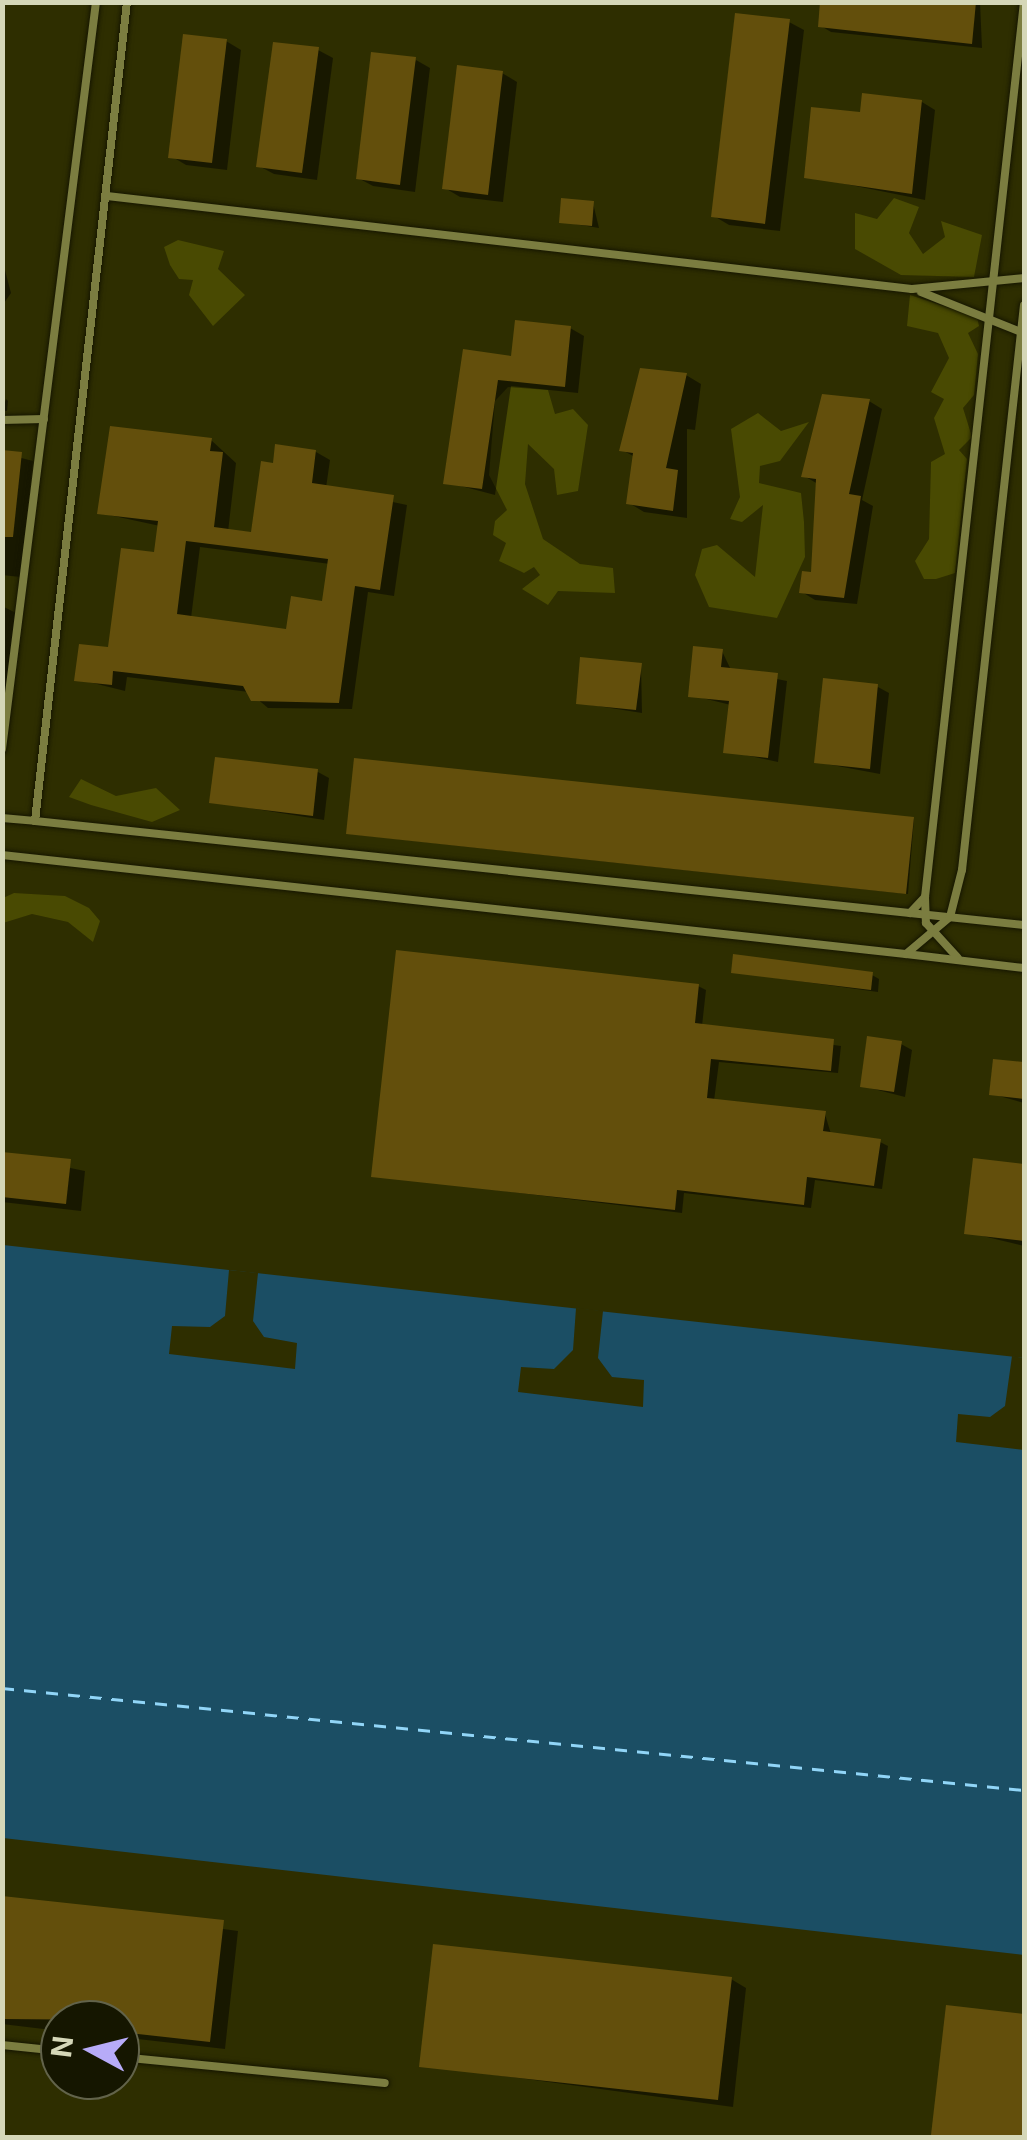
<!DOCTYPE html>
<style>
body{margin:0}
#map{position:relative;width:1027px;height:2140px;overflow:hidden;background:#2e2e00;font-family:Inter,sans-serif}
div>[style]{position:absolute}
.green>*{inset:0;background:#494a02}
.water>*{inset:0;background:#1b4e64}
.pier>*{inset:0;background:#2e2e00}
.shadow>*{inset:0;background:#0007}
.ferry>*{height:2.5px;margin-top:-1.25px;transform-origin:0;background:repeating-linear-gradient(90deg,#91d5f7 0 12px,transparent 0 22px)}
.building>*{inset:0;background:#634f0c}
.roads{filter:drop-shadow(0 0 2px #161600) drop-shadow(0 0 2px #161600)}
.lane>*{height:8px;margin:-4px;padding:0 4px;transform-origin:4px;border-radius:4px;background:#7b7d40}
span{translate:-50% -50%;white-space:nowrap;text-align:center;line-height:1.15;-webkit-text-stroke:10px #151600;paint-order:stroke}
.frame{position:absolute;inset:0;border:5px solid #d5d7b8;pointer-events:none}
.north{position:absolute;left:40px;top:2000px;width:100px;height:100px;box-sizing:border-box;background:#151600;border:2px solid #62634a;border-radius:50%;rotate:277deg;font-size:28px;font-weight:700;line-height:40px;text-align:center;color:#d5d7b8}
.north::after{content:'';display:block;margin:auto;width:35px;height:45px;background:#b7abf8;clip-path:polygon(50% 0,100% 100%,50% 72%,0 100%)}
</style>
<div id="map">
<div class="green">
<i style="clip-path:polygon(894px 198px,919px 207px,909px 233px,923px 254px,945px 237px,941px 221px,982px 235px,974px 277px,901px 275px,855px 249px,855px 213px,877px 219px)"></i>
<i style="clip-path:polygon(178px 240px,224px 251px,218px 269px,245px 295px,213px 326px,189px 295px,193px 280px,179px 279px,170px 265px,164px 247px)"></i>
<i style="clip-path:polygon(910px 295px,977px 317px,979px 326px,968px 333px,978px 354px,974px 395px,963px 408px,972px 437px,959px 450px,967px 459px,955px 573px,936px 579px,924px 579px,915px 561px,929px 539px,931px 462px,945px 454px,934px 418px,944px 399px,931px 392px,949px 358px,938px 333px,907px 326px)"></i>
<i style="clip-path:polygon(508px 387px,548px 390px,555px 414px,573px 409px,588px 425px,578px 491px,557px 495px,554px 469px,528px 444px,525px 484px,543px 539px,580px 564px,613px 568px,615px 593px,558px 591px,548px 605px,522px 589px,540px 575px,534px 567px,524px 573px,499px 561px,506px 543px,493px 535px,495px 521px,507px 510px,489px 475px,495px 401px)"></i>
<i style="clip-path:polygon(758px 413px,781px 431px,809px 422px,780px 461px,760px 466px,759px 483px,801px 493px,804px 522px,805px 557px,777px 618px,709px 607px,695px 575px,702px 549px,717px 545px,755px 577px,763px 505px,742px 522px,730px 519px,740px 497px,731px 429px)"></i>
<i style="clip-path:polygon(81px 779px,116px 796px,156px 788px,180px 810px,152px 822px,91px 805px,69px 797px)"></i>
<i style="clip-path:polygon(14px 893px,65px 896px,89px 908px,100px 921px,93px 942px,68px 922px,32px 914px,3px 923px,3px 898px)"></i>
</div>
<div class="water">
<i style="clip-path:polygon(3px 1245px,1024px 1358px,1024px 1955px,3px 1838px)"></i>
</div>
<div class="pier">
<i style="clip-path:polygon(229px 1270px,258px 1273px,253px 1321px,264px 1337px,297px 1343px,295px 1369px,169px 1354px,172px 1326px,210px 1327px,225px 1316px)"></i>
<i style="clip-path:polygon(576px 1308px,603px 1311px,598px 1358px,612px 1377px,644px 1380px,643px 1407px,518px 1392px,521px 1367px,554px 1369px,573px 1350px)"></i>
<i style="clip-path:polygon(1012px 1356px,1024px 1358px,1024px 1450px,956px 1442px,958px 1414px,990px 1417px,1005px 1406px)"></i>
</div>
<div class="shadow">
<i style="clip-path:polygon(823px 2px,980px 2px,982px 48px,831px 32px,821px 26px)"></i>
<i style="clip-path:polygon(789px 22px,804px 30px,780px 231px,729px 225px,714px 216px)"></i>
<i style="clip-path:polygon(226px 41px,241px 50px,227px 170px,186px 165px,171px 156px)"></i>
<i style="clip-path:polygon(318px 50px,333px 58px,317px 180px,274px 174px,259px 166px)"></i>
<i style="clip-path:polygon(416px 60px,430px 68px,415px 192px,373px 186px,358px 178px)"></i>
<i style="clip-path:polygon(502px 73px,517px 82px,503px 202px,460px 197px,445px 188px)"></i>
<i style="clip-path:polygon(922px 102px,935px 110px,925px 200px,806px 176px,862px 115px)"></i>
<i style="clip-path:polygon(593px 203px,599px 228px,562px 222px)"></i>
<i style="clip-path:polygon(2px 259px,11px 293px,2px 306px)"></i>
<i style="clip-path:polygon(570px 328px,584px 336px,578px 393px,511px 386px,495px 495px,446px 482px,465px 352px,513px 359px)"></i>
<i style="clip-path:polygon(686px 375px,701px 384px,695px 430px,687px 429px,687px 518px,644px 512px,629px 503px,635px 457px,622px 450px)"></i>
<i style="clip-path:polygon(6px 399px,8px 401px,7px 411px,2px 411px)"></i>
<i style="clip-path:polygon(869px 401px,882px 409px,862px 500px,873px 506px,857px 604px,815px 600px,802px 592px,813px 574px,818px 484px,804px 476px)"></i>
<i style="clip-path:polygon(evenodd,211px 440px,236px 463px,228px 532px,253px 535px,275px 466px,316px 452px,330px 460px,326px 488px,407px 505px,394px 596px,368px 592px,352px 709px,268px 708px,249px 692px,127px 677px,125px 691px,77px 679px,110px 650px,156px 555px,160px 526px,100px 513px,211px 440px,200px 547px,330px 564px,324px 604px,288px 632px,191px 618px,200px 547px)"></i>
<i style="clip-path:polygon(2px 453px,33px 461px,20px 577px,2px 575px)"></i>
<i style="clip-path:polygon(2px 606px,16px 613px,2px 730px)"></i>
<i style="clip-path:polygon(722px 651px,731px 670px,787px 681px,778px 762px,726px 751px,731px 705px,690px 695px)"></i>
<i style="clip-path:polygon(641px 666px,642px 713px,579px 703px)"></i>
<i style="clip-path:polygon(878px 687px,889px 693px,880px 774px,816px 762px)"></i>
<i style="clip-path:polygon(318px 772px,329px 778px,324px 820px,212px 802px)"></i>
<i style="clip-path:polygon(914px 819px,908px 894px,351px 834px)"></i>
<i style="clip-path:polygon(733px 972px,872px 975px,879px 979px,878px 992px)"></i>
<i style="clip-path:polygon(698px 986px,706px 990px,702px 1026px,841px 1046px,838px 1073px,719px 1062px,714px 1101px,825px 1114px,831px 1134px,880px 1142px,888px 1146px,882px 1189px,815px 1180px,811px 1208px,684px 1193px,682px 1213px,374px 1175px)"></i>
<i style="clip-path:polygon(901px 1044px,912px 1050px,905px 1097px,862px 1086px)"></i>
<i style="clip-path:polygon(996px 1062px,1024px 1065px,1024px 1103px,992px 1094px)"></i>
<i style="clip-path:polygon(2px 1154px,85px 1171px,81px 1211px,2px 1202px)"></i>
<i style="clip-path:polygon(975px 1161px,1024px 1167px,1024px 1246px,966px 1232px)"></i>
<i style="clip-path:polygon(2px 1898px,238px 1931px,225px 2049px,120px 2037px,120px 2020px,60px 2020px,60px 2031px,2px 2024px)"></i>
<i style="clip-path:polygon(731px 1979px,746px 1988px,733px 2107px,422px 2065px)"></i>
<i style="clip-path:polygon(948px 2008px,1024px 2016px,1024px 2138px,934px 2134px)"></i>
</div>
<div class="ferry">
<i style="left:2px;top:1688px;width:1027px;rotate:5.7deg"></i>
</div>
<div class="building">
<i style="clip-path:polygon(820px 2px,976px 2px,972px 44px,818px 27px)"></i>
<i style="clip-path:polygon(735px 13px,790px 19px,765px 224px,711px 217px)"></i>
<i style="clip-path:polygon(183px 34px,227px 39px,212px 163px,168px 158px)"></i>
<i style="clip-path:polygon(273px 42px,319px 47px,302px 173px,256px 167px)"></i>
<i style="clip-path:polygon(371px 52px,416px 57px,400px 185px,356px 179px)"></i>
<i style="clip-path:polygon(457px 65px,503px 71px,488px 195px,442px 189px)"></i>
<i style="clip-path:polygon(862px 93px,922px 100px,912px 194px,804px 178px,811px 107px,860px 112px)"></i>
<i style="clip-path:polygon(561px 198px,594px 201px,592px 226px,559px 223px)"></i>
<i style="clip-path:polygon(515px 320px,571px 326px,565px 387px,498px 380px,482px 489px,443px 484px,463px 349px,511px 356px)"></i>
<i style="clip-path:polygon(640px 368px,687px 373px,666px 468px,678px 470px,673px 511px,626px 504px,633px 453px,619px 451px)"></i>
<i style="clip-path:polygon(822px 394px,870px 399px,849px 494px,861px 496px,844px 598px,799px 593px,802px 571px,811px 572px,816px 479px,801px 477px)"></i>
<i style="clip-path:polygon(evenodd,110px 426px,212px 438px,210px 451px,223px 452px,214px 527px,251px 532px,261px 461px,273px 463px,275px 444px,316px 450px,312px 483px,394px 495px,380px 590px,355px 586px,339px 703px,251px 701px,243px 686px,113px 671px,112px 685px,74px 681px,79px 644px,108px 647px,121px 548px,154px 552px,158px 521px,97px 514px,110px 426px,186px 541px,328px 559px,322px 601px,291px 596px,286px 629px,177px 614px,186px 541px)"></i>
<i style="clip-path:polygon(2px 450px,22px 452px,13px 537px,2px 537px)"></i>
<i style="clip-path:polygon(693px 646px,723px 649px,721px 667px,778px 673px,768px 758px,723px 753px,729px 701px,688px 697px)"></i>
<i style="clip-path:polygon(580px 657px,642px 663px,636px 710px,576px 704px)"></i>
<i style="clip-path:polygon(823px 678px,878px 684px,870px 769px,814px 763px)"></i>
<i style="clip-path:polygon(215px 757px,318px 769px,313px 816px,209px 803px)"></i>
<i style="clip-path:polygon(354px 758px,914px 817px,906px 894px,346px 834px)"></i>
<i style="clip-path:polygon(396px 950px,699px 984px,695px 1023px,834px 1039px,831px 1071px,711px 1059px,707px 1098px,826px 1111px,823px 1131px,881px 1139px,874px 1186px,807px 1177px,804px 1205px,677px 1190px,675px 1210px,371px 1177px)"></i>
<i style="clip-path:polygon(733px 954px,873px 972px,871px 990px,731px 973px)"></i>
<i style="clip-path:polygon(867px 1036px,902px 1041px,894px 1092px,860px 1087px)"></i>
<i style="clip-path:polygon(993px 1059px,1024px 1062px,1024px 1099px,989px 1095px)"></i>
<i style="clip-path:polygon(2px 1152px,71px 1159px,66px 1204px,2px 1197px)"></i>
<i style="clip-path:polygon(973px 1158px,1024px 1164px,1024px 1241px,964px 1234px)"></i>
<i style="clip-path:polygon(2px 1896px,224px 1920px,210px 2042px,120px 2032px,120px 2020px,2px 2019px)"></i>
<i style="clip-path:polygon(433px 1944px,732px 1977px,718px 2100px,419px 2067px)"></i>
<i style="clip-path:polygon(946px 2005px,1024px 2014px,1024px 2138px,931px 2135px)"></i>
</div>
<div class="roads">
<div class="lane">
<i style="left:127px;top:2px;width:824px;rotate:96.41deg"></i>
<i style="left:35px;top:821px;width:994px;rotate:6deg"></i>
<i style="left:107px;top:196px;width:810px;rotate:6.59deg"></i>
<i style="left:912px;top:289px;width:113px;rotate:-5.6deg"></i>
<i style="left:921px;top:292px;width:108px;rotate:21.8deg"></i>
<i style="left:2px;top:420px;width:42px;rotate:-1.4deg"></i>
<i style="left:2px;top:749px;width:753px;rotate:-82.83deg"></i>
<i style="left:2px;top:818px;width:33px;rotate:5deg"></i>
<i style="left:2px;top:855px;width:909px;rotate:6.25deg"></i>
<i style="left:906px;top:954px;width:57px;rotate:-40.1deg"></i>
<i style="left:950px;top:917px;width:49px;rotate:-75.7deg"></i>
<i style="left:962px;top:870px;width:568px;rotate:-83.74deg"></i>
<i style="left:925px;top:897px;width:26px;rotate:88deg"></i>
<i style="left:926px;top:923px;width:47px;rotate:47.6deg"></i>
<i style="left:910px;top:913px;width:22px;rotate:-47deg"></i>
<i style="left:925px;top:897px;width:900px;rotate:-83.69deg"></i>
<i style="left:906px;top:954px;width:119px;rotate:6.8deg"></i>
<i style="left:2px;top:2045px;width:58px;rotate:5.9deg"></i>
<i style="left:120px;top:2057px;width:266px;rotate:5.6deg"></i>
</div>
</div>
<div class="frame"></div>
<div class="north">N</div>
</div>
